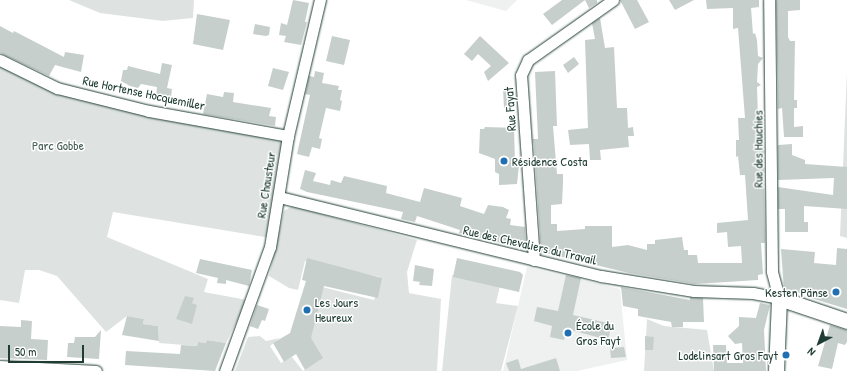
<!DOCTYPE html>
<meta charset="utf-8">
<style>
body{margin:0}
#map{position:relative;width:847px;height:371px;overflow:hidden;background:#fff;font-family:"Patrick Hand",sans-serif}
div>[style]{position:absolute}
.built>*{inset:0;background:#eef1f0}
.green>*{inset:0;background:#dee3e2}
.building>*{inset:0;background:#c7cfcc}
.roads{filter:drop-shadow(0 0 1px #1f3d34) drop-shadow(0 0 1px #1f3d34)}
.street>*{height:11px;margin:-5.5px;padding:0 5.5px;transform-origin:5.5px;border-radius:5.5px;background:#fff}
.secondary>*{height:15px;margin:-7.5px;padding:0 7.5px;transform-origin:7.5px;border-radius:7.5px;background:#fff}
.dots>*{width:11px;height:11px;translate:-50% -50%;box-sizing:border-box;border:2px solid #fff;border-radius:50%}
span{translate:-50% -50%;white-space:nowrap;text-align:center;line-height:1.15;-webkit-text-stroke:3px #fff;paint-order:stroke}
.street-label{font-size:13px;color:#1f3d34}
.park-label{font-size:13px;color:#455e57}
.poi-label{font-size:13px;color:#1f3d34}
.left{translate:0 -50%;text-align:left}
.right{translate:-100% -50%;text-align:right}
.north{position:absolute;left:799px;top:323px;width:40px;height:40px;-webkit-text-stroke:3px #fff;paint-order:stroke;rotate:221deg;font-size:11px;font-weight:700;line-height:16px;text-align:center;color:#1f3d34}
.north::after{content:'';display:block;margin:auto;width:14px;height:18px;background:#1f3d34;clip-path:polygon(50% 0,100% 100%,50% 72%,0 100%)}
.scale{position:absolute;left:8px;top:345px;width:76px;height:18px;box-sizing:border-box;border:2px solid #1f3d34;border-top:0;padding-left:5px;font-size:12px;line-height:14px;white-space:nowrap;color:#1f3d34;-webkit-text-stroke:3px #fff;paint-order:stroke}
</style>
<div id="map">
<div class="built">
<i style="clip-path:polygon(466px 0,517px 0,506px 11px)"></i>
<i style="clip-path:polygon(527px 267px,620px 289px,627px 360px,577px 371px,503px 371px)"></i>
</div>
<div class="green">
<i style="clip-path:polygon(69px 0,194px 0,193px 18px,163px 21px,100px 13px)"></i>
<i style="clip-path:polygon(0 60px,57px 88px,288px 136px,271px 238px,113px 212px,107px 237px,208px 279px,204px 292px,247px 300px,226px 343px,207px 340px,206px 343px,198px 342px,197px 346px,159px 343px,158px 326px,143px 324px,144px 319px,127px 316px,106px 332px,57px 276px,39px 270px,25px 270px,19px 303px,0 300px)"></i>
<i style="clip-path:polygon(847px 72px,847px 238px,840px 236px)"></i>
<i style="clip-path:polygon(292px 206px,417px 240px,407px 272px,409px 293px,441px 299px,437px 371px,235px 371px,248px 337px,260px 336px,266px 341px,280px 338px,270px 346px,281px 363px,292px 357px,303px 371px,320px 360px,308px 339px,322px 287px,374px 300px,380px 277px,305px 261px,298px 290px,289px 288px,269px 276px,284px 211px)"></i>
<i style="clip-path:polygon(452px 275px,500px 286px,496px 303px,518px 306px,501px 371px,442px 371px)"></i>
<i style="clip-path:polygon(647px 319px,664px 326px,707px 330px,714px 371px,644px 371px)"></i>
</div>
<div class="building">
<i style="clip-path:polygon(293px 0,309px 3px,305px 22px,307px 22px,301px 45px,284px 42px,286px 36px,279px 35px,281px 23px,287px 25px)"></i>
<i style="clip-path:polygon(562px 0,597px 0,597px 3px,589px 8px,585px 0,552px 25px,543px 14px)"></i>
<i style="clip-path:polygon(620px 0,637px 0,649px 22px,635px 29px)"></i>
<i style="clip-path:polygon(669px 0,694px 0,675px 10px)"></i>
<i style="clip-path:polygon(706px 0,759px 0,759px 7px,751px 8px,753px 34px,755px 33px,757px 40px,758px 56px,763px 58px,758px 64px,757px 82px,761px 85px,757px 87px,758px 118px,763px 117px,765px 243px,761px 243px,763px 274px,758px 275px,758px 280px,695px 284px,629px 273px,541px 252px,534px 146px,533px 139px,538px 139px,535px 72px,555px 71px,557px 126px,553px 126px,557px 174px,563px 174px,563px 182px,562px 204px,551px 205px,551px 224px,557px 224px,557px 231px,585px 229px,585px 226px,612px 226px,612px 247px,628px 245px,647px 250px,647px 244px,655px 244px,655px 240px,682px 237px,684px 250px,688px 250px,688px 255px,697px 255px,698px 263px,742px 263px,741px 246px,728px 247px,727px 232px,717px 233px,717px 223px,748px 220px,745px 175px,740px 175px,738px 156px,736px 157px,736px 140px,739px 140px,738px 118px,745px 118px,738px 28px,733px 29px,733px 8px,707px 9px)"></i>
<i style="clip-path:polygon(776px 0,800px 0,800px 10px,788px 11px,788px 37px,790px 41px,795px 41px,794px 100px,797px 100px,797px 108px,794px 108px,794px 127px,803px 126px,803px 137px,784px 137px,782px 108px,778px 109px)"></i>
<i style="clip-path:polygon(197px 14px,230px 20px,223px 50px,193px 44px)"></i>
<i style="clip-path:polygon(600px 18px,605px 48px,614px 47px,617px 108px,627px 108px,628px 128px,633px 127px,634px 136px,628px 136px,629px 147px,600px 150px,601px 160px,590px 160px,589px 144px,570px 145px,568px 130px,588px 128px,585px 40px,595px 39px,592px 23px)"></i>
<i style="clip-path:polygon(255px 24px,270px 27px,269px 35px,266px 36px,253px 34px)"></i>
<i style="clip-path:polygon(0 26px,13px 33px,14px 31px,64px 57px,65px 52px,84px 55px,81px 72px,55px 65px,49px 76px,0 53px)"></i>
<i style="clip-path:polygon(332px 36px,350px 40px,344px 65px,326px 61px)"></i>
<i style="clip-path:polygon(480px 36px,509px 63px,488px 81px,484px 72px,491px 66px,478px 54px,472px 61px,464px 54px)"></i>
<i style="clip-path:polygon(574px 57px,579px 64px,568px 73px,563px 65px)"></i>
<i style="clip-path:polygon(162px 63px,172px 65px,167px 88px,172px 89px,171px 98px,156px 96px,157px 87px,141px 84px,138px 88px,130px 86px,121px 81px,123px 70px,127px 70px,128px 66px,160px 74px)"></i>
<i style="clip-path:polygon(273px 68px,289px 72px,283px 90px,268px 86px)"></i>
<i style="clip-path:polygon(315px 71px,324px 73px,322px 83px,339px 86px,338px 90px,342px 90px,340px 100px,342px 101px,340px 111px,326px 108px,319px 138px,322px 139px,320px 149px,312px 147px,309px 157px,297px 154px,310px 95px,305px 94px,306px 91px,309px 76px,314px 77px)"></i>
<i style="clip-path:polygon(503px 88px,513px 88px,513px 108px,504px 108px)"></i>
<i style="clip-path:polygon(224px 92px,234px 93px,233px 102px,271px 108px,269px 116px,276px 117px,275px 126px,203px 114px,207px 94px,223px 97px)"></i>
<i style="clip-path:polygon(485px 127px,514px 128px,515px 164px,519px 165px,517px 184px,499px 185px,499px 174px,495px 172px,495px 159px,479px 153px,480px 129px,484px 129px)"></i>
<i style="clip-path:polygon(792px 144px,792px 155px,805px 160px,805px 164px,847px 167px,847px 209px,804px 206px,804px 222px,808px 222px,808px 232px,785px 232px,785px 209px,778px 209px,778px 187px,833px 195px,834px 178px,778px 180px,778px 145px)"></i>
<i style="clip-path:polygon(305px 170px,316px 173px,313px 181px,330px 185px,331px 180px,341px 183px,344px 176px,387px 186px,386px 193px,420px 202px,424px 188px,462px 198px,460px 206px,484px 214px,488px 205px,503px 207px,509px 210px,506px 218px,511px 219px,510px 225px,525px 227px,526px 247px,523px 248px,459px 233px,460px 230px,417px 216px,415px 222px,401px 219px,403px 212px,307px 192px,300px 189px)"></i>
<i style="clip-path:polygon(837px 248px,847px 249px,847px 309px,811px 298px,811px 295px,784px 290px,781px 249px,815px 252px,814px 263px,836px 265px)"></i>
<i style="clip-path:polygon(307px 258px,382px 278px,378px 298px,324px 286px,311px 338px,323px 358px,305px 370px,296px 354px,284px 362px,273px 343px,290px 333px,306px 281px,302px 280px)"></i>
<i style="clip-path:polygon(457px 258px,520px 272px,523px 275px,519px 292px,453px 277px)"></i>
<i style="clip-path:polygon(200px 259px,252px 270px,249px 286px,226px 280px,226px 284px,217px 283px,218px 278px,196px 273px)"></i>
<i style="clip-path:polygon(415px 265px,434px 269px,432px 286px,419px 285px,420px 282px,413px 281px)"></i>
<i style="clip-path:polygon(566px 275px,581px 278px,573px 315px,612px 324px,608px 340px,567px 329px,564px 340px,550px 337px,552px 326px,534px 321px,537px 307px,558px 311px)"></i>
<i style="clip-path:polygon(621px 287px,690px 300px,690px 297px,703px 298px,704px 322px,683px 322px,683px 327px,672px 327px,671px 322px,638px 316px,638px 309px,623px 306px)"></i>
<i style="clip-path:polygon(185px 296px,194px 298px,192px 303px,197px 305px,192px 324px,176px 319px)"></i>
<i style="clip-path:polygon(760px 303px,770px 305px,764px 330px,766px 371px,714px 371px,713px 345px,726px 345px,727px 363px,743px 363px,742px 343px,735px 344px,728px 336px,739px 326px,739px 317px,756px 318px)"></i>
<i style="clip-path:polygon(257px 305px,269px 309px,265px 321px,262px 320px,258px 329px,250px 326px)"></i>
<i style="clip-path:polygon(127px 316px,144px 319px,143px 324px,158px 326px,159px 341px,122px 335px)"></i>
<i style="clip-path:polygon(21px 320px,32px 321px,31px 339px,48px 340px,47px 360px,0 358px,0 326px,21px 327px)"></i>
<i style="clip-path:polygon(830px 325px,847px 330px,847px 342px,845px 345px,838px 343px,832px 369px,818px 366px)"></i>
<i style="clip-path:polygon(101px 330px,99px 359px,67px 357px,68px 343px,74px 343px,75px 337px,95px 337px)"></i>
<i style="clip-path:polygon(645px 336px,654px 337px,653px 350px,645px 350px)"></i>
<i style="clip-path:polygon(207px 340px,226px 343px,215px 371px,125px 365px,126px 351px,180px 354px,181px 345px,197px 346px,198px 342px,206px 343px)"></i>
<i style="clip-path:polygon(624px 347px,626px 357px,611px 358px,610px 348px)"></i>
<i style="clip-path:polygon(556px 358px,560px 371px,509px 371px,506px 363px,518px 359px,521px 369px)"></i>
</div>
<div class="roads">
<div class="street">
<i style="left:0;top:60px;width:64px;rotate:26.2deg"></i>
<i style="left:57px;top:88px;width:95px;rotate:14deg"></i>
<i style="left:149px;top:111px;width:141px;rotate:10.2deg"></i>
<i style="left:279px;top:197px;width:332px;rotate:13.8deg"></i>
<i style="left:601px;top:276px;width:94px;rotate:9.2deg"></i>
<i style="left:694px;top:291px;width:59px;rotate:1.9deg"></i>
<i style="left:753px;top:293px;width:26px;rotate:11deg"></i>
<i style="left:779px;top:298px;width:28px;rotate:-105deg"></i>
<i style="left:772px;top:271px;width:271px;rotate:-90.6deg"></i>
<i style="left:534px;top:260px;width:185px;rotate:-94deg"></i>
<i style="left:521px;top:75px;width:17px;rotate:-65deg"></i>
<i style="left:528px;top:60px;width:104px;rotate:-35.2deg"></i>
<i style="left:0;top:366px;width:96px;rotate:3deg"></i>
<i style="left:225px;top:371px;width:132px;rotate:-70.1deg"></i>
<i style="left:270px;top:247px;width:112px;rotate:-80.8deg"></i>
<i style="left:288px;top:136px;width:140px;rotate:-76.8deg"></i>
</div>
<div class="secondary">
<i style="left:776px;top:371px;width:73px;rotate:-87.6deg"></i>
<i style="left:779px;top:298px;width:72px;rotate:18.7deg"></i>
</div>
</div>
<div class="dots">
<i style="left:504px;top:161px;background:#1f6fb2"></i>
<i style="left:836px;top:292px;background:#1f6fb2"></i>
<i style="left:307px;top:310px;background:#1f6fb2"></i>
<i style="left:568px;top:333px;background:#1f6fb2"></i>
<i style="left:786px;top:355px;background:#1f6fb2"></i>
</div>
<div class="street-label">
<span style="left:144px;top:93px;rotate:12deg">Rue Hortense Hocquemiller</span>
<span style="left:510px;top:109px;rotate:-94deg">Rue Fayat</span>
<span style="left:758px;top:149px;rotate:-90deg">Rue des Hauchies</span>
<span style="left:266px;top:185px;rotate:-81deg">Rue Chausteur</span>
<span style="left:530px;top:245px;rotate:13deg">Rue des Chevaliers du Travail</span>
</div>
<div class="park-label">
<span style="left:58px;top:145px">Parc Gobbe</span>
</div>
<div class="poi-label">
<span class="left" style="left:512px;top:161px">Résidence Costa</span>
<span class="right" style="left:828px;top:292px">Kesten Pänse</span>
<span class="left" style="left:315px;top:310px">Les Jours<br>Heureux</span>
<span class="left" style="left:576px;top:333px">École du<br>Gros Fayt</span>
<span class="right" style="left:778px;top:355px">Lodelinsart Gros Fayt</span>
</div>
<div class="north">N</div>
<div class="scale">50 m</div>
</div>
